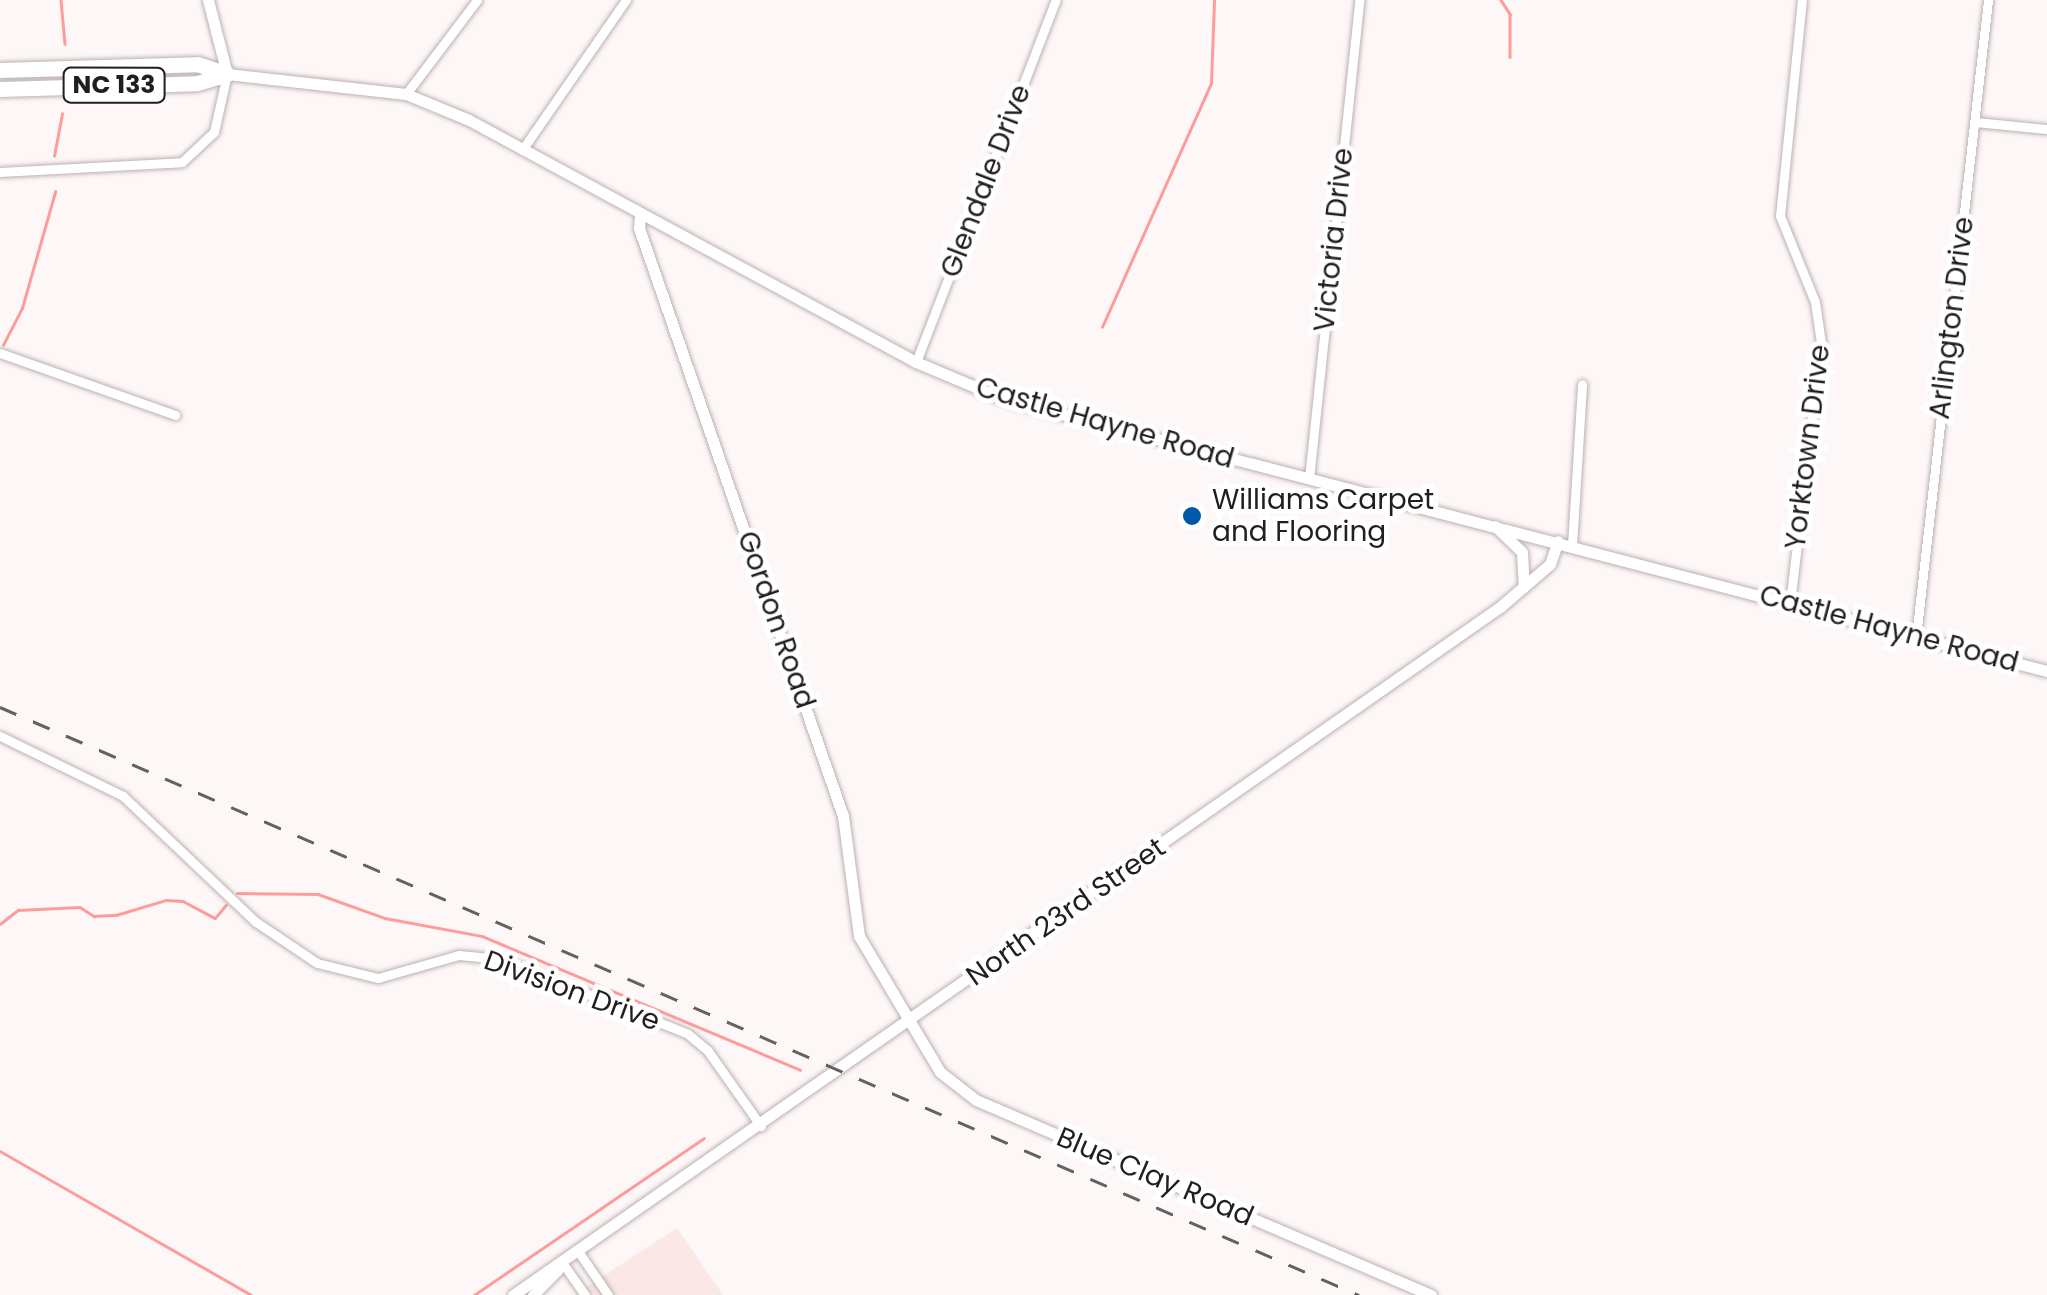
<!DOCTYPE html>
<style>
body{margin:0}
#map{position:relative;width:2047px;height:1295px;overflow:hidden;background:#fef7f7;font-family:Poppins,sans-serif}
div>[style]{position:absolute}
.built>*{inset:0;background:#fae7e6}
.stream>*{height:2.5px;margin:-1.25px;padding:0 1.25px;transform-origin:1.25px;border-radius:1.25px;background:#fd9d9b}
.roads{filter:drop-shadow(0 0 2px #bbb1b0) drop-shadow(0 0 2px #bbb1b0)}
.street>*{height:9px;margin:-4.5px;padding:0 4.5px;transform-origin:4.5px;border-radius:4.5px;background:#fff}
.secondary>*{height:11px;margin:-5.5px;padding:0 5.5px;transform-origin:5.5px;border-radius:5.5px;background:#fff}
.highway>*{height:15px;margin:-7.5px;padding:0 7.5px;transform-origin:7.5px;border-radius:7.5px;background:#fff}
.rail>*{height:2.5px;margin-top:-1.25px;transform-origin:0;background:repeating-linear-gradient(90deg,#656160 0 18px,transparent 0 36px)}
.dots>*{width:28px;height:28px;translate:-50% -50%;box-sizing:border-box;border:5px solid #fff;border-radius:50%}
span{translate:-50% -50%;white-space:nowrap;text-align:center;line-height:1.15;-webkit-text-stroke:10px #fff;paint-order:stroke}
.shield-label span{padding:2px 8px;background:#fff;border:2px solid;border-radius:8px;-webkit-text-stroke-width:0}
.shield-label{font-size:25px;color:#211e1d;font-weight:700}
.street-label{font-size:28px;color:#211e1d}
.poi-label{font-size:28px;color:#211e1d}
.left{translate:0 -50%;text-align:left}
</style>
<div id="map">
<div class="built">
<i style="clip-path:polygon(677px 1228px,723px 1295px,574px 1295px)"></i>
</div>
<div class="stream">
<i style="left:61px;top:0;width:44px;rotate:84.8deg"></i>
<i style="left:1501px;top:0;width:17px;rotate:57deg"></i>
<i style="left:1510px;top:14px;width:43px;rotate:90deg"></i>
<i style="left:54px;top:156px;width:43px;rotate:-79.2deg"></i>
<i style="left:1102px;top:327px;width:267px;rotate:-65.9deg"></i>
<i style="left:1211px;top:83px;width:83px;rotate:-87.9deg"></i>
<i style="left:3px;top:345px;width:42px;rotate:-62.8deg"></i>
<i style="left:22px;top:308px;width:121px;rotate:-74.1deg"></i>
<i style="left:237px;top:893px;width:81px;rotate:0.7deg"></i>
<i style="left:318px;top:894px;width:71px;rotate:19.7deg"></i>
<i style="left:385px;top:918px;width:99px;rotate:10.5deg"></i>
<i style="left:482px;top:936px;width:345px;rotate:22.8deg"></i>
<i style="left:0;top:924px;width:23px;rotate:-38deg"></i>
<i style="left:18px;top:910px;width:62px;rotate:-2.8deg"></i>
<i style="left:80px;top:907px;width:17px;rotate:33deg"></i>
<i style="left:94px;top:916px;width:22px;rotate:-3deg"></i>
<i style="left:116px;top:915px;width:52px;rotate:-16.7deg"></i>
<i style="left:166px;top:900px;width:17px;rotate:3deg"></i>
<i style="left:183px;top:901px;width:36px;rotate:28deg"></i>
<i style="left:215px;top:918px;width:17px;rotate:-50deg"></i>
<i style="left:0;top:1151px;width:289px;rotate:29.8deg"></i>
<i style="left:474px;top:1295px;width:278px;rotate:-34.3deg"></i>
</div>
<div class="roads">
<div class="street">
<i style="left:406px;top:94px;width:118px;rotate:-52.9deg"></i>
<i style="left:1975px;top:122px;width:72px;rotate:5.6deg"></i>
<i style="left:522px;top:150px;width:183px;rotate:-55.3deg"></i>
<i style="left:0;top:172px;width:182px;rotate:-3.1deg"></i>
<i style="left:182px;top:162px;width:44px;rotate:-43.2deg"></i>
<i style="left:214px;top:132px;width:59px;rotate:-77.4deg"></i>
<i style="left:0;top:353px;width:186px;rotate:19.5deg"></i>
<i style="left:916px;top:362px;width:388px;rotate:-68.9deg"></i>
<i style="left:1309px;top:479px;width:482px;rotate:-84deg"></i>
<i style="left:1572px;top:545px;width:161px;rotate:-86.4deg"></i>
<i style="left:1790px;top:603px;width:262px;rotate:-83.2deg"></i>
<i style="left:1821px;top:343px;width:41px;rotate:-98.3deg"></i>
<i style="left:1815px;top:302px;width:93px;rotate:-112.1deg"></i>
<i style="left:1780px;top:216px;width:217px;rotate:-84.2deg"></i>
<i style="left:1916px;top:637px;width:641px;rotate:-83.55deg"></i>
<i style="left:0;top:736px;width:137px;rotate:26deg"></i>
<i style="left:123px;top:796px;width:183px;rotate:43.5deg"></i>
<i style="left:256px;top:922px;width:73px;rotate:33.9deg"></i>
<i style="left:317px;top:963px;width:63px;rotate:13.8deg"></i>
<i style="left:378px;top:978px;width:84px;rotate:-15.9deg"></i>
<i style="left:459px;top:955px;width:41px;rotate:5.6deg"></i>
<i style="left:500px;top:959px;width:202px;rotate:21.7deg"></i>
<i style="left:688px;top:1034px;width:26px;rotate:40deg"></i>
<i style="left:708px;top:1051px;width:92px;rotate:54.8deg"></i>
<i style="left:580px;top:1254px;width:50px;rotate:55.7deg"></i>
<i style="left:564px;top:1265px;width:37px;rotate:55deg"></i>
</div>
<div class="secondary">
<i style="left:208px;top:0;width:76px;rotate:75.6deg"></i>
<i style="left:227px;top:74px;width:180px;rotate:6.4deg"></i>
<i style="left:406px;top:94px;width:68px;rotate:22.4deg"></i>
<i style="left:469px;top:120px;width:508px;rotate:28.43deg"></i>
<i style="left:916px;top:362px;width:95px;rotate:22.8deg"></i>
<i style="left:1004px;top:399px;width:1078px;rotate:14.62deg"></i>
<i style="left:640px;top:215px;width:13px;rotate:94deg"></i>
<i style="left:639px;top:228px;width:622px;rotate:70.87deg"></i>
<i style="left:843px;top:816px;width:121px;rotate:82.4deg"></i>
<i style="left:859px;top:936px;width:158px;rotate:59.2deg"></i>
<i style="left:940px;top:1072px;width:46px;rotate:37.9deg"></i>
<i style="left:976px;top:1100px;width:495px;rotate:23.2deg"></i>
<i style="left:1495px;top:526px;width:37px;rotate:44deg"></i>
<i style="left:1522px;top:552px;width:33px;rotate:87deg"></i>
<i style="left:513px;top:1295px;width:1203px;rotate:-34.88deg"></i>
<i style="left:1500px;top:607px;width:66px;rotate:-40.7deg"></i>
<i style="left:1550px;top:564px;width:24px;rotate:-71deg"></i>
<i style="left:533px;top:1295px;width:36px;rotate:-46deg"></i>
</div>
<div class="highway">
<i style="left:0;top:70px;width:197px;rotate:-1.7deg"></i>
<i style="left:197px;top:64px;width:32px;rotate:18deg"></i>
<i style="left:0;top:89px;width:197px;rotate:-1.7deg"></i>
<i style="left:197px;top:83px;width:29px;rotate:-16deg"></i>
</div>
</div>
<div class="rail">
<i style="left:0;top:707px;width:1481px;rotate:23.4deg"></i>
</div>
<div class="dots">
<i style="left:1192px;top:516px;background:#0058a6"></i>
</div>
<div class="shield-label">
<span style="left:114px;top:85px">NC 133</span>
</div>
<div class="street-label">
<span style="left:986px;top:181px;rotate:-69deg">Glendale Drive</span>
<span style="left:1334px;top:240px;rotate:-84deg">Victoria Drive</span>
<span style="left:1952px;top:318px;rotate:-83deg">Arlington Drive</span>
<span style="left:1105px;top:423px;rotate:16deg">Castle Hayne Road</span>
<span style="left:1808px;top:447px;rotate:-83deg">Yorktown Drive</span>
<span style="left:776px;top:620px;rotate:71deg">Gordon Road</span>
<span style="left:1889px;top:629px;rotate:15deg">Castle Hayne Road</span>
<span style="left:1066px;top:912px;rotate:-35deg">North 23rd Street</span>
<span style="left:572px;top:991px;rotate:20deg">Division Drive</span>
<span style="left:1155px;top:1177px;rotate:23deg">Blue Clay Road</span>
</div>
<div class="poi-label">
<span class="left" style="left:1212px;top:516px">Williams Carpet<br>and Flooring</span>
</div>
</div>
